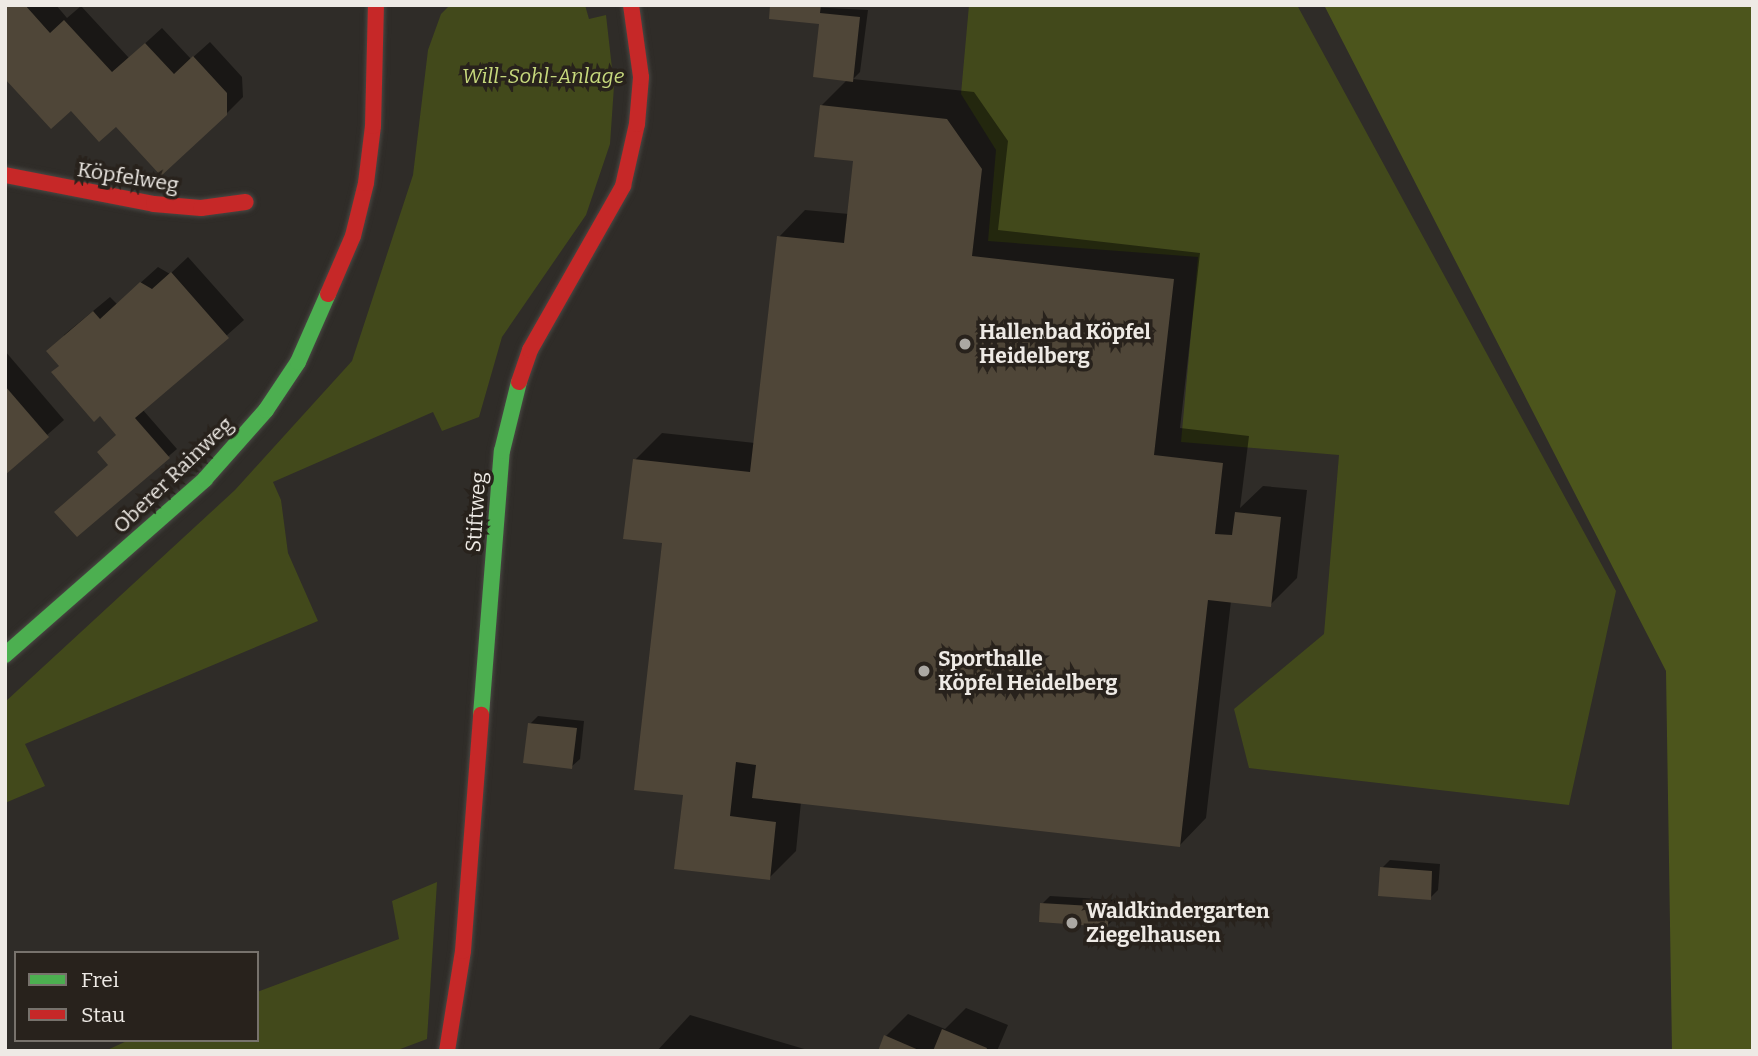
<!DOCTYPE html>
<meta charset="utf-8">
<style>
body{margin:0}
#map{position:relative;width:1758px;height:1056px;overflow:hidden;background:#2f2c28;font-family:Bitter,serif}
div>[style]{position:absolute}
.green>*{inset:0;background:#42491b}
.forest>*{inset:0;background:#4c551c}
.shadow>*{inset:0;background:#0007}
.building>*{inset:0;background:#4f4638}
.roads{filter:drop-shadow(0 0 2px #4a4844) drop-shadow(0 0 2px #4a4844)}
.fast>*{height:16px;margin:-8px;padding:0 8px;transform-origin:8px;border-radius:8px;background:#4caf50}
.jam>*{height:16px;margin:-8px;padding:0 8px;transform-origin:8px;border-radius:8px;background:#c62828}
.dots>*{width:19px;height:19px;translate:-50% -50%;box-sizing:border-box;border:4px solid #28221c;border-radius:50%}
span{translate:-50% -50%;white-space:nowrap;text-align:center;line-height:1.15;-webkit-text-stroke:7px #28221c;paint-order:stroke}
.park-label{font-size:21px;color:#c7d97d;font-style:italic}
.street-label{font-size:21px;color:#eeeae5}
.poi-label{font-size:21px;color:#eeeae5;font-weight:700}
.left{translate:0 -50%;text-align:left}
.frame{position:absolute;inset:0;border:7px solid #eeeae5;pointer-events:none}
.legend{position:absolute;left:14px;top:951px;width:245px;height:91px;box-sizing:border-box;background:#28221c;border:2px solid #77726c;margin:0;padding:9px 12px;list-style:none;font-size:21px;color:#eeeae5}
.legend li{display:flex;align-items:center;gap:14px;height:35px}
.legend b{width:35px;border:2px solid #77726c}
</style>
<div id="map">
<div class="green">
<i style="clip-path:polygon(450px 5px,585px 5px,589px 19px,606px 15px,614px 86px,610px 144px,586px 215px,502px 337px,479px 417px,442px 431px,433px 412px,273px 482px,281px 500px,288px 553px,318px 621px,25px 744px,45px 786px,5px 803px,5px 702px,235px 490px,352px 361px,413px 175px,428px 50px,441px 14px)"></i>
<i style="clip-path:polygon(969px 5px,1297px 5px,1616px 591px,1569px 805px,1249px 768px,1234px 709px,1324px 634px,1339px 455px,1181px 442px,1198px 257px,988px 241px,996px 150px,961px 94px)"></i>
<i style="clip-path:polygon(437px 882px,427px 1039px,395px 1051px,105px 1051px,129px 1040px,257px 1040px,257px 992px,399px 939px,392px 901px)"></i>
</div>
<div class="forest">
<i style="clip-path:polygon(1324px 5px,1753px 5px,1753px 1051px,1672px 1051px,1666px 671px)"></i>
</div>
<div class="shadow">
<i style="clip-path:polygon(5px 5px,56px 5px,67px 18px,81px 6px,129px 58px,162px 28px,191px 59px,210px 42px,242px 77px,243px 97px,226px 114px,116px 125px,71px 109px)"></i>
<i style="clip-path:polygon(772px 5px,868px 10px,860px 72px,853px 79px,974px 92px,1008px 141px,998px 230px,1200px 253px,1180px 428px,1249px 436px,1240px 508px,1263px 486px,1307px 490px,1297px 578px,1270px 605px,1231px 601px,1206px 818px,1180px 845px,801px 802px,796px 851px,769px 878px,685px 793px,664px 542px,635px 460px,662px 433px,755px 443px,779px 237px,805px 210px,849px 214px,855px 160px,822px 105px,848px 79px,820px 23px)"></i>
<i style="clip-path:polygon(188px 257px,244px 320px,143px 410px,177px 449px,77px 534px,110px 464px,118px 435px,60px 365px,64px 335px,110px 297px,117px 304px,158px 267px,170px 274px)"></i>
<i style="clip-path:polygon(5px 351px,64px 420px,5px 472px)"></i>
<i style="clip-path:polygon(538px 716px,584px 721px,580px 759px,571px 767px,530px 724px)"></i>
<i style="clip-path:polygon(1390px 860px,1440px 864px,1438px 890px,1430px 898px,1382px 868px)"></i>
<i style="clip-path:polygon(1050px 896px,1117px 900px,1116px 917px,1108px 925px,1042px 904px)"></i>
<i style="clip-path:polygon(966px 1008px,1008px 1025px,997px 1051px,880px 1051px,886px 1036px,908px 1014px,945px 1029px)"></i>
<i style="clip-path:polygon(690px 1015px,811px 1051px,657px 1051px)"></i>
</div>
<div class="building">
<i style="clip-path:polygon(5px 5px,25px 5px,50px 33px,64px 20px,112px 72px,145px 43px,174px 74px,193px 56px,227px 93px,227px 115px,161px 176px,116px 127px,99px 142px,71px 111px,51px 129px,5px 79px)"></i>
<i style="clip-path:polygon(770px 5px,821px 5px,820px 13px,860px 17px,853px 82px,813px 77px,819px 24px,769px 19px)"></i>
<i style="clip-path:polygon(820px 105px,947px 119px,982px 169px,972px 256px,1174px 279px,1154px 455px,1223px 463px,1215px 534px,1232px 535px,1235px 512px,1281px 517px,1271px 607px,1208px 600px,1180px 847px,752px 798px,756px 765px,736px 762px,730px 816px,776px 822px,770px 880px,674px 869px,683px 795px,634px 790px,662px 543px,623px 539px,633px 459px,750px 472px,777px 236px,844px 243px,853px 161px,814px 157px)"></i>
<i style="clip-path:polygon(171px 272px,229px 338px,135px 418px,170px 458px,77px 537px,54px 512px,108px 465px,97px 452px,116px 435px,100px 416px,94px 422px,51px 372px,59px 366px,46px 351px,93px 311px,100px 319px,140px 282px,152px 289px)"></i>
<i style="clip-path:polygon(5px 386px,49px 437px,5px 475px)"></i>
<i style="clip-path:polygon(528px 723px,577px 728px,572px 769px,523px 763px)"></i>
<i style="clip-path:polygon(1380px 867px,1432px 871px,1431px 900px,1378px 896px)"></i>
<i style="clip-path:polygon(1040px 903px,1109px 907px,1108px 927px,1039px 922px)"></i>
<i style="clip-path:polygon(942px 1029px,987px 1048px,986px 1051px,933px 1051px)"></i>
<i style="clip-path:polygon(884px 1035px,921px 1051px,878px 1051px)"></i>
</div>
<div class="roads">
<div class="fast">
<i style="left:5px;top:655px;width:266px;rotate:-41.3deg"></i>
<i style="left:205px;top:479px;width:92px;rotate:-48.5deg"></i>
<i style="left:266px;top:410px;width:58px;rotate:-56.3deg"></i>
<i style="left:298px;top:362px;width:74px;rotate:-66.2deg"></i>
<i style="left:481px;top:715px;width:265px;rotate:-85.5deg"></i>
<i style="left:502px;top:451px;width:71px;rotate:-76.2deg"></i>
</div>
<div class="jam">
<i style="left:5px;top:175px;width:152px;rotate:11deg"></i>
<i style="left:154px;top:204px;width:47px;rotate:4.9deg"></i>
<i style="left:201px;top:208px;width:45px;rotate:-7.6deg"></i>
<i style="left:328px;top:294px;width:63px;rotate:-66.7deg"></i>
<i style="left:353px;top:236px;width:55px;rotate:-76.2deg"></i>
<i style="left:366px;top:183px;width:57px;rotate:-83deg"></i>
<i style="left:373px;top:126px;width:121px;rotate:-88.6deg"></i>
<i style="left:519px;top:382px;width:34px;rotate:-71deg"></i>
<i style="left:530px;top:350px;width:189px;rotate:-60.4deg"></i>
<i style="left:623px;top:186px;width:64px;rotate:-77.3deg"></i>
<i style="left:637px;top:124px;width:47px;rotate:-85.1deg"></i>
<i style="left:641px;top:77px;width:73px;rotate:-97.9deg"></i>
<i style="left:447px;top:1051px;width:101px;rotate:-80.9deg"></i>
<i style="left:463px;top:951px;width:237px;rotate:-85.6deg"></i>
</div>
</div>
<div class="dots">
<i style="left:965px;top:344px;background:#aba8a3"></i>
<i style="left:924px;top:671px;background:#aba8a3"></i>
<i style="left:1072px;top:923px;background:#aba8a3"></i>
</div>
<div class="park-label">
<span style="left:543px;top:76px">Will-Sohl-Anlage</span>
</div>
<div class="street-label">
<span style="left:128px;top:177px;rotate:9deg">Köpfelweg</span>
<span style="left:173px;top:475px;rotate:-44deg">Oberer Rainweg</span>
<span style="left:476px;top:512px;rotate:-86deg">Stiftweg</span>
</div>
<div class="poi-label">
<span class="left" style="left:979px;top:344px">Hallenbad Köpfel<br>Heidelberg</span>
<span class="left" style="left:938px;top:671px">Sporthalle<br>Köpfel Heidelberg</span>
<span class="left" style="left:1086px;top:923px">Waldkindergarten<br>Ziegelhausen</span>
</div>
<div class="frame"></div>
<ul class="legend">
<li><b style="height:9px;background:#4caf50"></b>Frei</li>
<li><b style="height:9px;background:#c62828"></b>Stau</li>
</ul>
</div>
